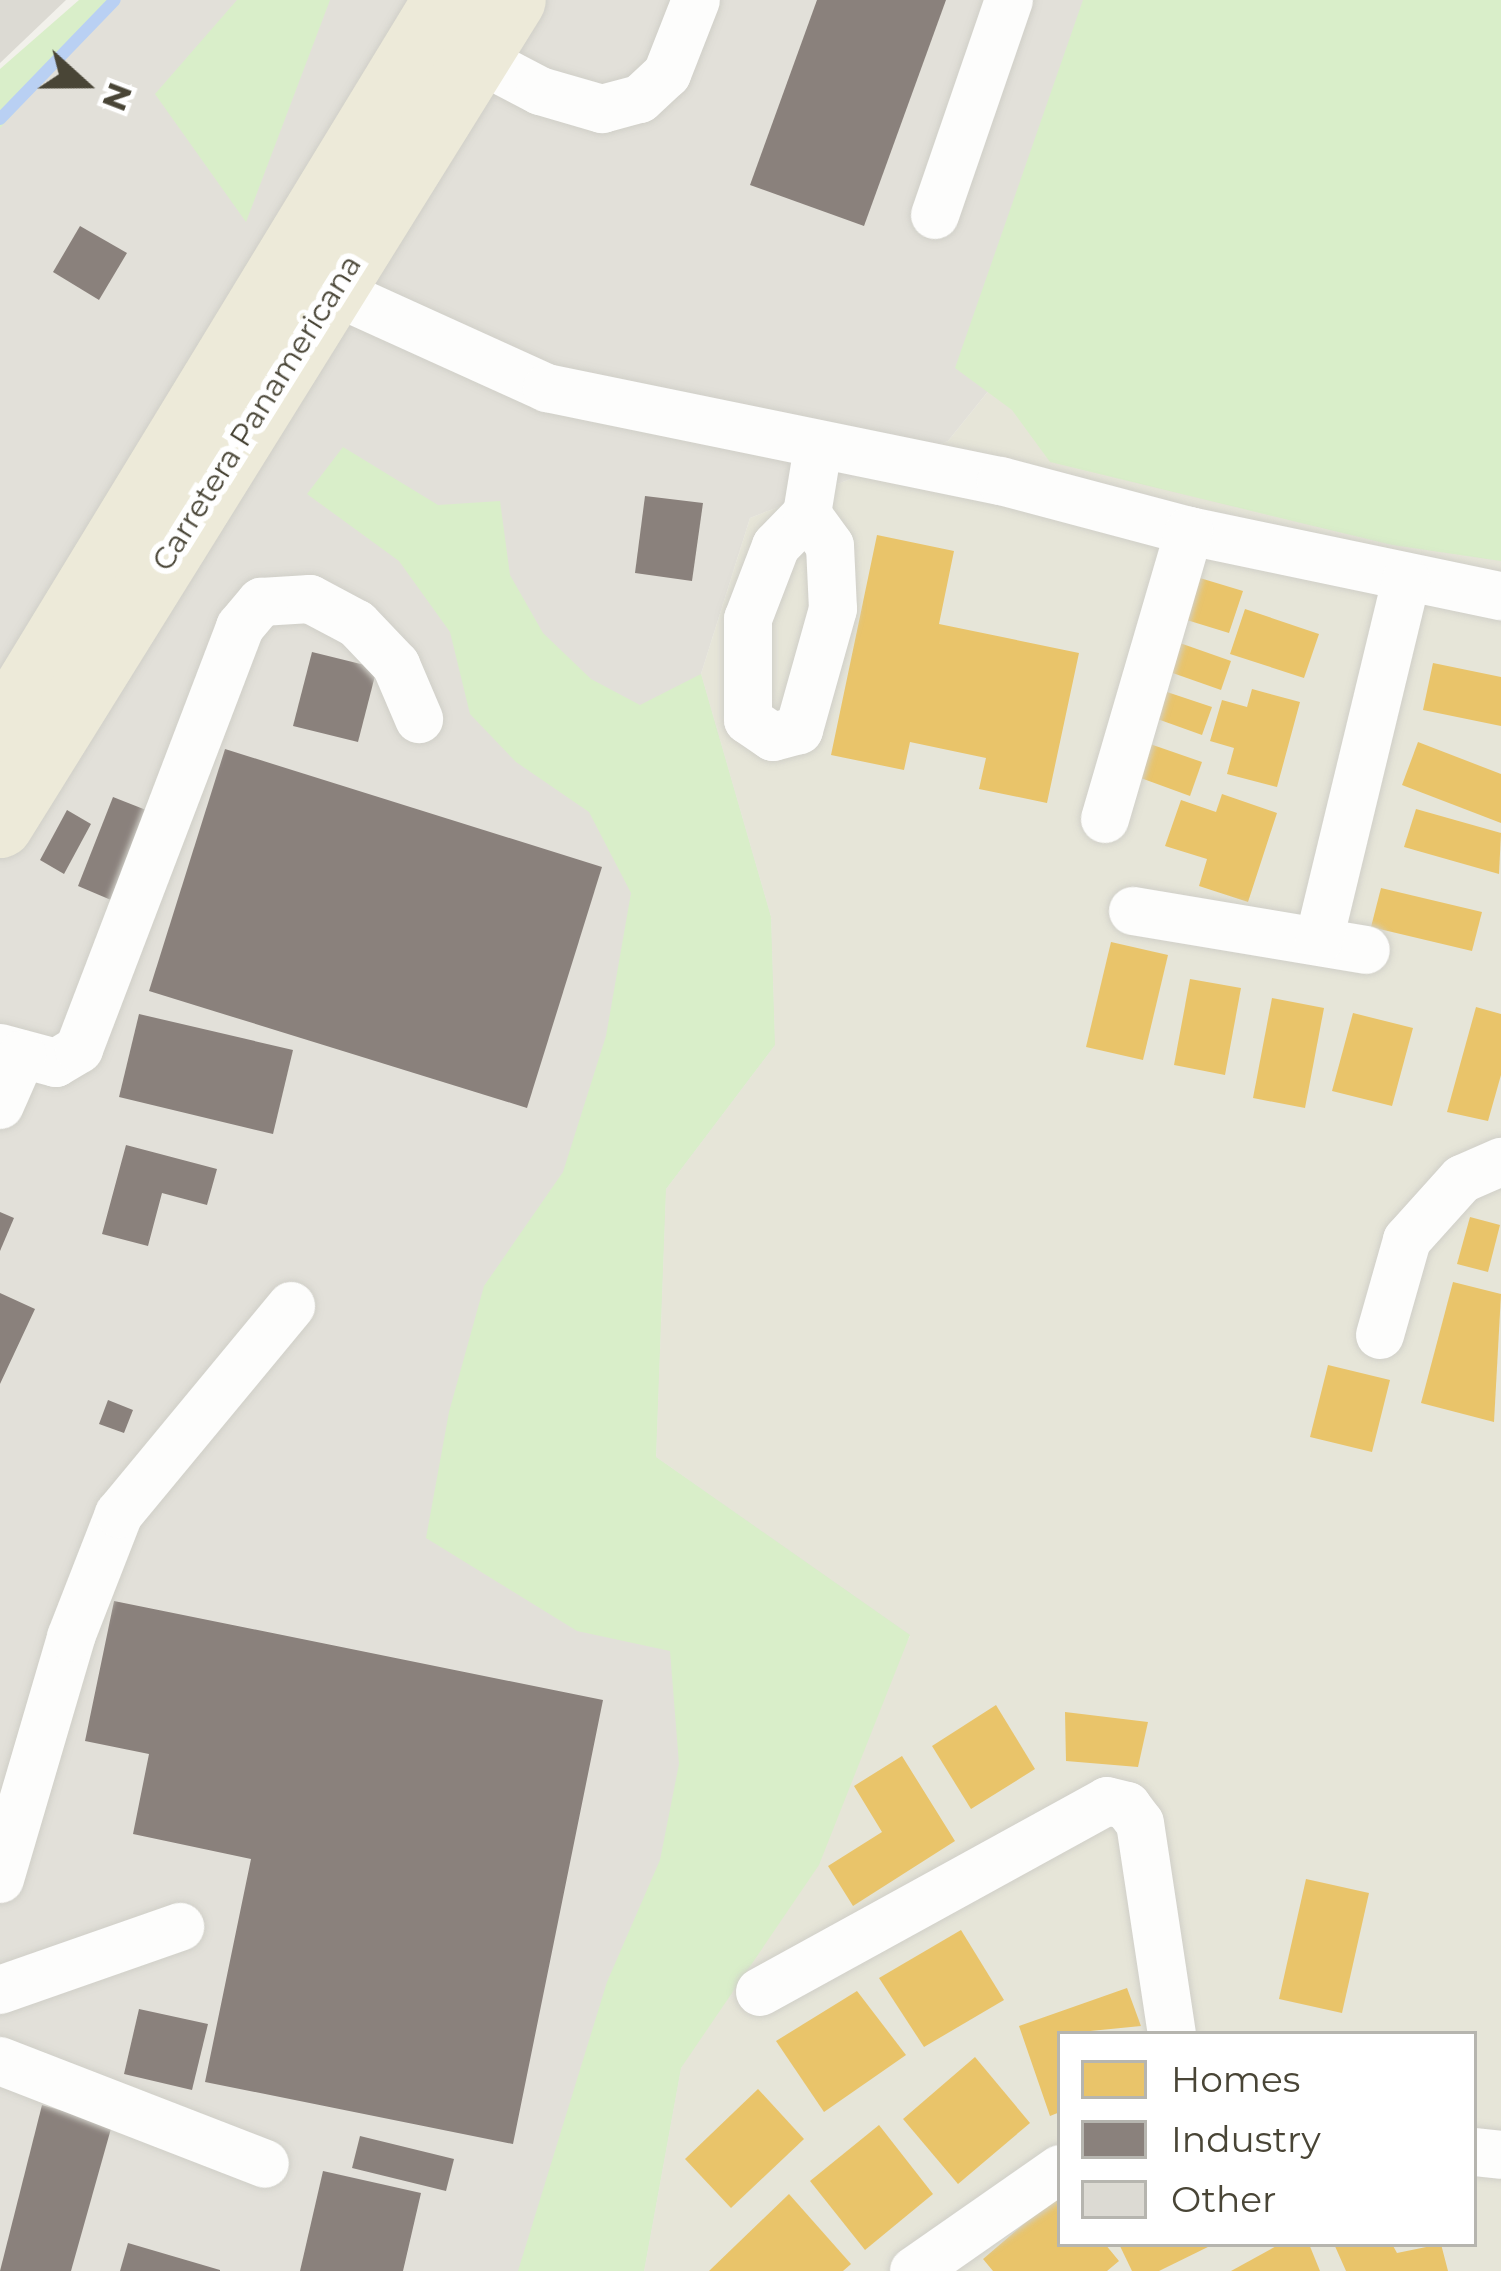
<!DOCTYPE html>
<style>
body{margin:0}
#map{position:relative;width:1501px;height:2271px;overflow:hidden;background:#f2f1eb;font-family:Montserrat,sans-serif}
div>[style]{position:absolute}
.residential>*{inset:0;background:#e6e5d8}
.industrial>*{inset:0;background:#e2e0d9}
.green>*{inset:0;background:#d9eec9}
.homes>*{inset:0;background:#e9c46a}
.industry>*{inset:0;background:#8a817c}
.stream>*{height:12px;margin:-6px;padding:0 6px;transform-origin:6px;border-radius:6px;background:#b9d0f3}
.building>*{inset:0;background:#dcdad3}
.roads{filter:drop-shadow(0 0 3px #d0cfc8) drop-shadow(0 0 3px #d0cfc8)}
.minor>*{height:48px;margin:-24px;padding:0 24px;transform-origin:24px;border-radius:24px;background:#fdfdfc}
.highway>*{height:66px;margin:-33px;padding:0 33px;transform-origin:33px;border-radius:33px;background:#edead9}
span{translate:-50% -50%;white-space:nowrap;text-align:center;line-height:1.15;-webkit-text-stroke:12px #fff;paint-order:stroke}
.street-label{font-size:30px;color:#494536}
.legend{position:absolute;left:1057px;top:2031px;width:420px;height:216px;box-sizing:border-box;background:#fff;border:3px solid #b6b5af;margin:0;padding:15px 21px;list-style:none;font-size:36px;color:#494536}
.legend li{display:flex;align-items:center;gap:24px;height:60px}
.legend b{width:60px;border:3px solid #b6b5af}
.north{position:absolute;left:24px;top:24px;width:120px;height:120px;-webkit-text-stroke:9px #fff;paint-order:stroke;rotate:111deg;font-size:33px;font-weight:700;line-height:48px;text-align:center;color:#494536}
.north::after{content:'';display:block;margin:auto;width:42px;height:54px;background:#494536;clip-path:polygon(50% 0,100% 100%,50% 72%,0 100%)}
</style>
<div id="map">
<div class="residential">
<i style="clip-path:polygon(evenodd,1305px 0,1501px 0,1501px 2271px,644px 2271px,681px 2068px,910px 1636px,656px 1457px,666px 1189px,775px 1045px,771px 917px,701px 674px,750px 518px,948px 441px,1305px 0,1060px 2034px,1474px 2034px,1474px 2244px,1060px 2244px,1060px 2034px)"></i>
</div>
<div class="industrial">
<i style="clip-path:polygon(115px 0,1304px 0,948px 441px,750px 518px,701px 674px,771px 917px,775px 1045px,666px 1189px,656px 1457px,910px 1635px,681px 2068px,644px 2271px,0 2271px,0 119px)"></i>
</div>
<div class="green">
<i style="clip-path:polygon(79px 0,119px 0,0 128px,0 69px)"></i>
<i style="clip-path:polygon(237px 0,330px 0,246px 222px,155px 94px)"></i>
<i style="clip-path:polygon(1083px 0,1501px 0,1501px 561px,1392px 545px,1050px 462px,1012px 410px,955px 368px)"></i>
<i style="clip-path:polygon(343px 447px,438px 505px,500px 501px,510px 575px,543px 633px,591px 679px,640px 705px,701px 674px,771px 917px,775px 1045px,666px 1189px,656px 1457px,910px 1635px,819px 1865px,681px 2068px,644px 2271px,518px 2271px,607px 1982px,660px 1860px,679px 1764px,670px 1651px,577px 1631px,426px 1538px,449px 1412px,484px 1286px,563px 1172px,606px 1036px,631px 893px,589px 812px,516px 762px,470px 714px,450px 632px,399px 561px,307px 494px)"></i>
</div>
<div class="homes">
<i style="clip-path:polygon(877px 535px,954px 551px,939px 624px,1079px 653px,1047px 803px,979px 789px,986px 758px,910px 742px,904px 770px,831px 755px)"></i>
<i style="clip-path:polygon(1190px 575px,1243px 591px,1229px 633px,1177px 617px)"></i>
<i style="clip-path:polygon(1245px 609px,1319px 634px,1304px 678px,1230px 654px)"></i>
<i style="clip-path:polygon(1177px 642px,1231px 661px,1221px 690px,1167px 671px)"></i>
<i style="clip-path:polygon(1433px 663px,1501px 677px,1501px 726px,1423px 710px)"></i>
<i style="clip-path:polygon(1158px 689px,1212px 707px,1202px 735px,1149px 716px)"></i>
<i style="clip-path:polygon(1252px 689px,1300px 702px,1277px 787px,1227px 774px,1234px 748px,1210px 741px,1222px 700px,1247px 707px)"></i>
<i style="clip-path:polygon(1418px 742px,1501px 774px,1501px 823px,1402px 785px)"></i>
<i style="clip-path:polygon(1150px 744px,1202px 762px,1190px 796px,1138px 777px)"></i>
<i style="clip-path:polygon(1222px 794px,1277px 813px,1248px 902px,1199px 886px,1207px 859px,1165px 846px,1181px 800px,1216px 812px)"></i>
<i style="clip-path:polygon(1416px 809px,1501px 833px,1499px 874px,1404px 847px)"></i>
<i style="clip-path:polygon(1381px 888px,1482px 912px,1472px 951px,1371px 927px)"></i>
<i style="clip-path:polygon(1111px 942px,1168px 955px,1143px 1060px,1086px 1047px)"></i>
<i style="clip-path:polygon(1190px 979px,1241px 988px,1225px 1075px,1174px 1065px)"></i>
<i style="clip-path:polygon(1272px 998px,1324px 1008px,1305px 1108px,1253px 1098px)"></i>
<i style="clip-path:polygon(1476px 1007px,1501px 1014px,1501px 1075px,1488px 1121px,1447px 1112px)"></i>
<i style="clip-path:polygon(1353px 1013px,1413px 1028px,1392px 1106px,1332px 1091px)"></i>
<i style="clip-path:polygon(1470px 1217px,1500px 1225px,1488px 1272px,1457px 1264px)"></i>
<i style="clip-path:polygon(1453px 1282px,1501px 1294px,1494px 1422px,1421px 1403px)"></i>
<i style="clip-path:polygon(1328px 1365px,1390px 1380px,1372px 1452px,1310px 1437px)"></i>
<i style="clip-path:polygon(996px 1705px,1035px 1769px,971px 1809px,932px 1746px)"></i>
<i style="clip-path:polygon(1065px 1712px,1148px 1722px,1138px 1767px,1066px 1761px)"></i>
<i style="clip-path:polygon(902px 1756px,955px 1841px,853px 1906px,828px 1866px,882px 1832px,854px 1786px)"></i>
<i style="clip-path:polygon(1306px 1879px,1369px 1893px,1342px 2013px,1279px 1999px)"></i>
<i style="clip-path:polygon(961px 1930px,1004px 2000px,924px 2047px,879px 1978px)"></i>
<i style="clip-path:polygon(1127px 1988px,1141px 2026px,1060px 2034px,1060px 2112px,1050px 2116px,1019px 2026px)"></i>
<i style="clip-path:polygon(857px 1991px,906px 2055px,824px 2112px,776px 2041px)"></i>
<i style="clip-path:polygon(975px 2057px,1030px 2123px,958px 2184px,903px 2119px)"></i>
<i style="clip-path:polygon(758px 2089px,804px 2139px,731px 2208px,685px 2159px)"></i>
<i style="clip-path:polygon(879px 2125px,933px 2194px,865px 2250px,810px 2181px)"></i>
<i style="clip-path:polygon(1060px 2193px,1060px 2244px,1105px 2244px,1119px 2261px,1107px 2271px,993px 2271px,983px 2259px)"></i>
<i style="clip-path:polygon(789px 2194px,851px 2264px,843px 2271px,709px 2271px)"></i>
<i style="clip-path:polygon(1119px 2244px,1214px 2244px,1159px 2271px,1132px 2271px)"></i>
<i style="clip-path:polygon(1280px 2244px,1309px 2244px,1320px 2271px,1231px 2271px)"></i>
<i style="clip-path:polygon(1334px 2244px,1392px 2244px,1397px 2253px,1441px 2244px,1448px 2271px,1346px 2271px)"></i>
</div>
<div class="industry">
<i style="clip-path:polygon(817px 0,946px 0,864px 226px,750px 185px)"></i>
<i style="clip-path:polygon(80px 226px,127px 253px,99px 300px,53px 272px)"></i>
<i style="clip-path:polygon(645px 496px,703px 503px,692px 581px,635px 573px)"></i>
<i style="clip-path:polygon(312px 652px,377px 668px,358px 742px,293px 726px)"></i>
<i style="clip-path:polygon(225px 749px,602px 867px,527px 1108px,149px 991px)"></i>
<i style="clip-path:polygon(113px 797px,146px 810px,111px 900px,78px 886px)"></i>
<i style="clip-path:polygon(67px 810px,91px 824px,64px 874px,40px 860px)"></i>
<i style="clip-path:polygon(139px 1014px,293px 1050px,273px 1134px,119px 1097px)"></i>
<i style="clip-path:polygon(126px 1145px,217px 1169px,207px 1205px,162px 1193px,148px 1246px,102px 1234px)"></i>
<i style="clip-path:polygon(0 1212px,14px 1218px,0 1251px)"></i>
<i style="clip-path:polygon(0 1293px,35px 1309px,0 1384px)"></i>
<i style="clip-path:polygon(108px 1400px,133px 1410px,124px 1433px,99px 1424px)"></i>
<i style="clip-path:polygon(114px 1601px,603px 1700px,513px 2144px,205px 2082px,251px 1859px,133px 1834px,149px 1754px,85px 1741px)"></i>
<i style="clip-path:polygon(139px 2009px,208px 2024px,192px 2090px,124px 2074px)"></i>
<i style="clip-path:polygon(42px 2105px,112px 2125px,71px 2271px,0 2271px)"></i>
<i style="clip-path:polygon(360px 2136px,454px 2159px,446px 2191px,352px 2168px)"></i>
<i style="clip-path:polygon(323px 2171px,421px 2193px,403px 2271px,300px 2271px)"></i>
<i style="clip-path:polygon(128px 2243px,220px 2270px,220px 2271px,120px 2271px)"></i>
</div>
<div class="stream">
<i style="left:0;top:119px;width:165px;rotate:-46deg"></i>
</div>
<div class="building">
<i style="clip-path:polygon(0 0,66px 0,0 63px)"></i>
</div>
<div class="roads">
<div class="minor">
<i style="left:479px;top:59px;width:69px;rotate:27.7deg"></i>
<i style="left:540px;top:91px;width:65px;rotate:16.2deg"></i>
<i style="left:602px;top:109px;width:39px;rotate:-15deg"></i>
<i style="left:640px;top:99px;width:37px;rotate:-43deg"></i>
<i style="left:667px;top:74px;width:79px;rotate:-68.6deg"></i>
<i style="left:935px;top:215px;width:227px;rotate:-71deg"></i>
<i style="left:333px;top:291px;width:235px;rotate:24.4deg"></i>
<i style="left:547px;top:388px;width:463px;rotate:11.6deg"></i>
<i style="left:1001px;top:481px;width:195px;rotate:14.9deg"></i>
<i style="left:1189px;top:531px;width:319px;rotate:11.8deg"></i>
<i style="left:807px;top:514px;width:39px;rotate:54deg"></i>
<i style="left:830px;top:546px;width:63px;rotate:87.3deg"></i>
<i style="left:833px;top:609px;width:126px;rotate:105.7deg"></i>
<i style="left:799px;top:730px;width:27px;rotate:165deg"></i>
<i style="left:773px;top:737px;width:30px;rotate:-146deg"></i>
<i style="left:748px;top:720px;width:101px;rotate:-90deg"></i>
<i style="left:748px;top:619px;width:78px;rotate:-69deg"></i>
<i style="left:776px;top:546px;width:45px;rotate:-45.9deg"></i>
<i style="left:807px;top:514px;width:68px;rotate:-80.7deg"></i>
<i style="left:1105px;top:819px;width:300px;rotate:-73.7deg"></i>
<i style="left:1133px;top:911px;width:236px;rotate:9.5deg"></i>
<i style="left:1319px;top:940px;width:370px;rotate:-76.4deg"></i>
<i style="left:0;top:1048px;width:58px;rotate:15deg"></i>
<i style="left:56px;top:1063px;width:27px;rotate:-31deg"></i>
<i style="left:79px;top:1049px;width:452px;rotate:-69.1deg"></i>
<i style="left:240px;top:627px;width:33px;rotate:-50deg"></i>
<i style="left:261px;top:602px;width:49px;rotate:-3.5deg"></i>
<i style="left:310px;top:599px;width:53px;rotate:28deg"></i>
<i style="left:357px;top:624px;width:57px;rotate:46.4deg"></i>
<i style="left:396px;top:665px;width:59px;rotate:66.9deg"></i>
<i style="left:0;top:1105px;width:55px;rotate:-66.3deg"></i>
<i style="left:1380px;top:1335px;width:99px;rotate:-74.1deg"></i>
<i style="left:1407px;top:1240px;width:82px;rotate:-48deg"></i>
<i style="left:1462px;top:1179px;width:43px;rotate:-23.6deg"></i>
<i style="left:0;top:1879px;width:252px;rotate:-73.6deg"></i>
<i style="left:71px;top:1637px;width:132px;rotate:-68.7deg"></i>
<i style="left:119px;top:1514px;width:270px;rotate:-50.4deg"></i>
<i style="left:0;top:1990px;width:191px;rotate:-19.3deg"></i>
<i style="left:760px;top:1992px;width:396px;rotate:-28.8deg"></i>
<i style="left:1107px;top:1801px;width:21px;rotate:14deg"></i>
<i style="left:1127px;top:1806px;width:21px;rotate:53deg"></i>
<i style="left:1140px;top:1823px;width:213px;rotate:81.4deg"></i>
<i style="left:0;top:2061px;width:284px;rotate:21.2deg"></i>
<i style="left:1474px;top:2152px;width:27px;rotate:6deg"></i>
<i style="left:914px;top:2271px;width:178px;rotate:-34.9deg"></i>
</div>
<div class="highway">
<i style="left:0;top:733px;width:858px;rotate:-58.68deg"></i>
<i style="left:0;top:825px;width:971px;rotate:-58.13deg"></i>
</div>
</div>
<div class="street-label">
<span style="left:257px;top:413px;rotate:-58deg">Carretera Panamericana</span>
</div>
<ul class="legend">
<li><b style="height:33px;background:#e9c46a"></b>Homes</li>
<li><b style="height:33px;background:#8a817c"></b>Industry</li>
<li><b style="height:33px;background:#dcdad3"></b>Other</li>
</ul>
<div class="north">N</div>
</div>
